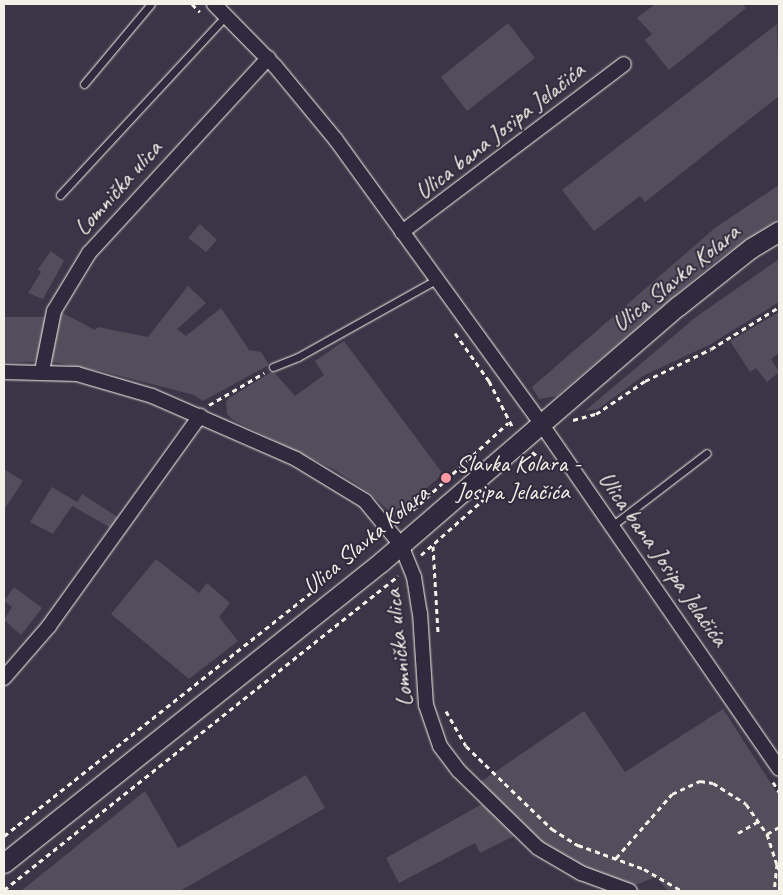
<!DOCTYPE html>
<meta charset="utf-8">
<style>
body{margin:0}
#map{position:relative;width:783px;height:895px;overflow:hidden;background:#3b3647;font-family:Caveat,sans-serif}
div>[style]{position:absolute}
.green>*{inset:0;background:#534e5c}
.path>*{height:3px;margin-top:-1.5px;transform-origin:0;background:repeating-linear-gradient(90deg,#f4f1e8 0 5px,transparent 0 9px)}
.roads{filter:drop-shadow(0 0 1px #f4f1e8) drop-shadow(0 0 1px #f4f1e8)}
.service>*{height:7px;margin:-3.5px;padding:0 3.5px;transform-origin:3.5px;border-radius:3.5px;background:#2f2a3d}
.minor>*{height:14px;margin:-7px;padding:0 7px;transform-origin:7px;border-radius:7px;background:#2f2a3d}
.secondary>*{height:19px;margin:-9.5px;padding:0 9.5px;transform-origin:9.5px;border-radius:9.5px;background:#2f2a3d}
.dots>*{width:14px;height:14px;translate:-50% -50%;box-sizing:border-box;border:2px solid #2f2a3d;border-radius:50%}
span{translate:-50% -50%;white-space:nowrap;text-align:center;line-height:1.15;-webkit-text-stroke:4px #2f2a3d;paint-order:stroke}
.street-label{font-size:24px;color:#f4f1e8}
.poi-label{font-size:24px;color:#f4f1e8}
.left{translate:0 -50%;text-align:left}
.frame{position:absolute;inset:0;border:5px solid #f4f1e8;pointer-events:none}
</style>
<div id="map">
<div class="green">
<i style="clip-path:polygon(655px 4px,742px 4px,746px 8px,669px 70px,645px 40px,652px 34px,637px 18px)"></i>
<i style="clip-path:polygon(508px 23px,535px 58px,467px 111px,441px 77px)"></i>
<i style="clip-path:polygon(777px 24px,779px 96px,645px 202px,640px 196px,594px 231px,562px 190px)"></i>
<i style="clip-path:polygon(779px 185px,779px 219px,716px 261px,557px 396px,539px 399px,532px 387px,715px 228px)"></i>
<i style="clip-path:polygon(200px 224px,217px 240px,206px 252px,188px 238px)"></i>
<i style="clip-path:polygon(51px 251px,64px 261px,43px 299px,28px 293px,41px 272px,38px 269px)"></i>
<i style="clip-path:polygon(779px 259px,779px 302px,709px 345px,643px 376px,598px 409px,585px 411px,696px 317px)"></i>
<i style="clip-path:polygon(188px 286px,206px 303px,177px 329px,186px 336px,221px 308px,249px 350px,261px 352px,269px 365px,203px 401px,194px 395px,101px 371px,48px 361px,59px 311px,95px 330px,98px 327px,148px 337px)"></i>
<i style="clip-path:polygon(779px 312px,779px 353px,771px 359px,779px 372px,767px 382px,756px 368px,750px 372px,730px 341px)"></i>
<i style="clip-path:polygon(4px 317px,47px 317px,38px 359px,33px 362px,4px 363px)"></i>
<i style="clip-path:polygon(344px 341px,443px 474px,394px 516px,371px 494px,335px 470px,233px 420px,227px 414px,226px 402px,229px 398px,273px 371px,295px 396px,324px 375px,315px 361px)"></i>
<i style="clip-path:polygon(4px 469px,23px 481px,4px 510px)"></i>
<i style="clip-path:polygon(52px 487px,77px 502px,82px 494px,119px 518px,111px 528px,72px 506px,53px 534px,30px 522px)"></i>
<i style="clip-path:polygon(156px 559px,199px 593px,207px 583px,230px 603px,219px 617px,238px 641px,189px 679px,111px 614px)"></i>
<i style="clip-path:polygon(14px 587px,42px 608px,21px 635px,4px 620px,12px 607px,4px 601px)"></i>
<i style="clip-path:polygon(723px 709px,779px 796px,779px 891px,668px 891px,656px 877px,633px 886px,583px 868px,539px 841px,479px 783px,584px 711px,625px 772px)"></i>
<i style="clip-path:polygon(306px 775px,325px 808px,180px 891px,21px 891px,145px 791px,178px 848px)"></i>
<i style="clip-path:polygon(482px 804px,514px 836px,480px 853px,475px 843px,399px 883px,386px 858px)"></i>
</div>
<div class="path">
<i style="left:192px;top:4px;width:11px;rotate:45deg"></i>
<i style="left:455px;top:333px;width:59px;rotate:54.7deg"></i>
<i style="left:489px;top:381px;width:53px;rotate:62.9deg"></i>
<i style="left:209px;top:405px;width:64px;rotate:-30.2deg"></i>
<i style="left:573px;top:420px;width:24px;rotate:-15deg"></i>
<i style="left:596px;top:414px;width:59px;rotate:-34deg"></i>
<i style="left:645px;top:381px;width:73px;rotate:-25.9deg"></i>
<i style="left:711px;top:349px;width:80px;rotate:-31.7deg"></i>
<i style="left:532px;top:452px;width:24px;rotate:38deg"></i>
<i style="left:413px;top:510px;width:129px;rotate:-42.5deg"></i>
<i style="left:433px;top:546px;width:86px;rotate:86.7deg"></i>
<i style="left:421px;top:555px;width:96px;rotate:-41.6deg"></i>
<i style="left:446px;top:711px;width:40px;rotate:60.3deg"></i>
<i style="left:466px;top:746px;width:120px;rotate:44deg"></i>
<i style="left:552px;top:829px;width:31px;rotate:32deg"></i>
<i style="left:578px;top:845px;width:70px;rotate:20deg"></i>
<i style="left:644px;top:869px;width:44px;rotate:30.1deg"></i>
<i style="left:773px;top:782px;width:12px;rotate:59deg"></i>
<i style="left:738px;top:833px;width:24px;rotate:-30deg"></i>
<i style="left:767px;top:834px;width:14px;rotate:-30deg"></i>
<i style="left:4px;top:836px;width:412px;rotate:-38.4deg"></i>
<i style="left:616px;top:858px;width:85px;rotate:-48.8deg"></i>
<i style="left:672px;top:794px;width:31px;rotate:-25deg"></i>
<i style="left:700px;top:781px;width:13px;rotate:9deg"></i>
<i style="left:713px;top:783px;width:39px;rotate:32deg"></i>
<i style="left:746px;top:804px;width:37px;rotate:55deg"></i>
<i style="left:767px;top:834px;width:32px;rotate:72deg"></i>
<i style="left:777px;top:864px;width:27px;rotate:96deg"></i>
<i style="left:4px;top:890px;width:504px;rotate:-38.55deg"></i>
</div>
<div class="roads">
<div class="service">
<i style="left:84px;top:84px;width:104px;rotate:-50.1deg"></i>
<i style="left:60px;top:195px;width:244px;rotate:-47.2deg"></i>
<i style="left:273px;top:367px;width:27px;rotate:-22deg"></i>
<i style="left:298px;top:357px;width:158px;rotate:-29.2deg"></i>
<i style="left:613px;top:525px;width:118px;rotate:-37.5deg"></i>
</div>
<div class="minor">
<i style="left:214px;top:4px;width:87px;rotate:45.5deg"></i>
<i style="left:275px;top:66px;width:96px;rotate:50.5deg"></i>
<i style="left:336px;top:140px;width:348px;rotate:54.1deg"></i>
<i style="left:540px;top:422px;width:421px;rotate:55.4deg"></i>
<i style="left:402px;top:232px;width:278px;rotate:-37.1deg"></i>
<i style="left:42px;top:371px;width:61px;rotate:-78.7deg"></i>
<i style="left:54px;top:311px;width:68px;rotate:-58.9deg"></i>
<i style="left:89px;top:253px;width:265px;rotate:-47.4deg"></i>
<i style="left:4px;top:372px;width:73px;rotate:1.6deg"></i>
<i style="left:77px;top:374px;width:78px;rotate:16.3deg"></i>
<i style="left:152px;top:396px;width:157px;rotate:23.6deg"></i>
<i style="left:296px;top:459px;width:81px;rotate:31.3deg"></i>
<i style="left:365px;top:501px;width:57px;rotate:50.7deg"></i>
<i style="left:401px;top:545px;width:35px;rotate:68deg"></i>
<i style="left:414px;top:577px;width:36px;rotate:81deg"></i>
<i style="left:420px;top:613px;width:92px;rotate:86.3deg"></i>
<i style="left:426px;top:705px;width:43px;rotate:71.1deg"></i>
<i style="left:440px;top:746px;width:31px;rotate:53deg"></i>
<i style="left:459px;top:771px;width:110px;rotate:44.3deg"></i>
<i style="left:538px;top:848px;width:50px;rotate:30.2deg"></i>
<i style="left:581px;top:873px;width:52px;rotate:20.2deg"></i>
<i style="left:4px;top:678px;width:69px;rotate:-49.1deg"></i>
<i style="left:49px;top:626px;width:259px;rotate:-54.3deg"></i>
</div>
<div class="secondary">
<i style="left:4px;top:863px;width:482px;rotate:-38.6deg"></i>
<i style="left:381px;top:562px;width:392px;rotate:-40.8deg"></i>
<i style="left:678px;top:306px;width:93px;rotate:-38.5deg"></i>
<i style="left:751px;top:248px;width:33px;rotate:-31deg"></i>
</div>
</div>
<div class="dots">
<i style="left:446px;top:478px;background:#ff9aa2"></i>
</div>
<div class="street-label">
<span style="left:500px;top:131px;rotate:-38deg">Ulica bana Josipa Jelačića</span>
<span style="left:118px;top:188px;rotate:-48deg">Lomnička ulica</span>
<span style="left:676px;top:278px;rotate:-39deg">Ulica Slavka Kolara</span>
<span style="left:366px;top:540px;rotate:-40deg">Ulica Slavka Kolara</span>
<span style="left:663px;top:559px;rotate:55deg">Ulica bana Josipa Jelačića</span>
<span style="left:399px;top:648px;rotate:-96deg">Lomnička ulica</span>
</div>
<div class="poi-label">
<span class="left" style="left:456px;top:478px">Slavka Kolara -<br>Josipa Jelačića</span>
</div>
<div class="frame"></div>
</div>
